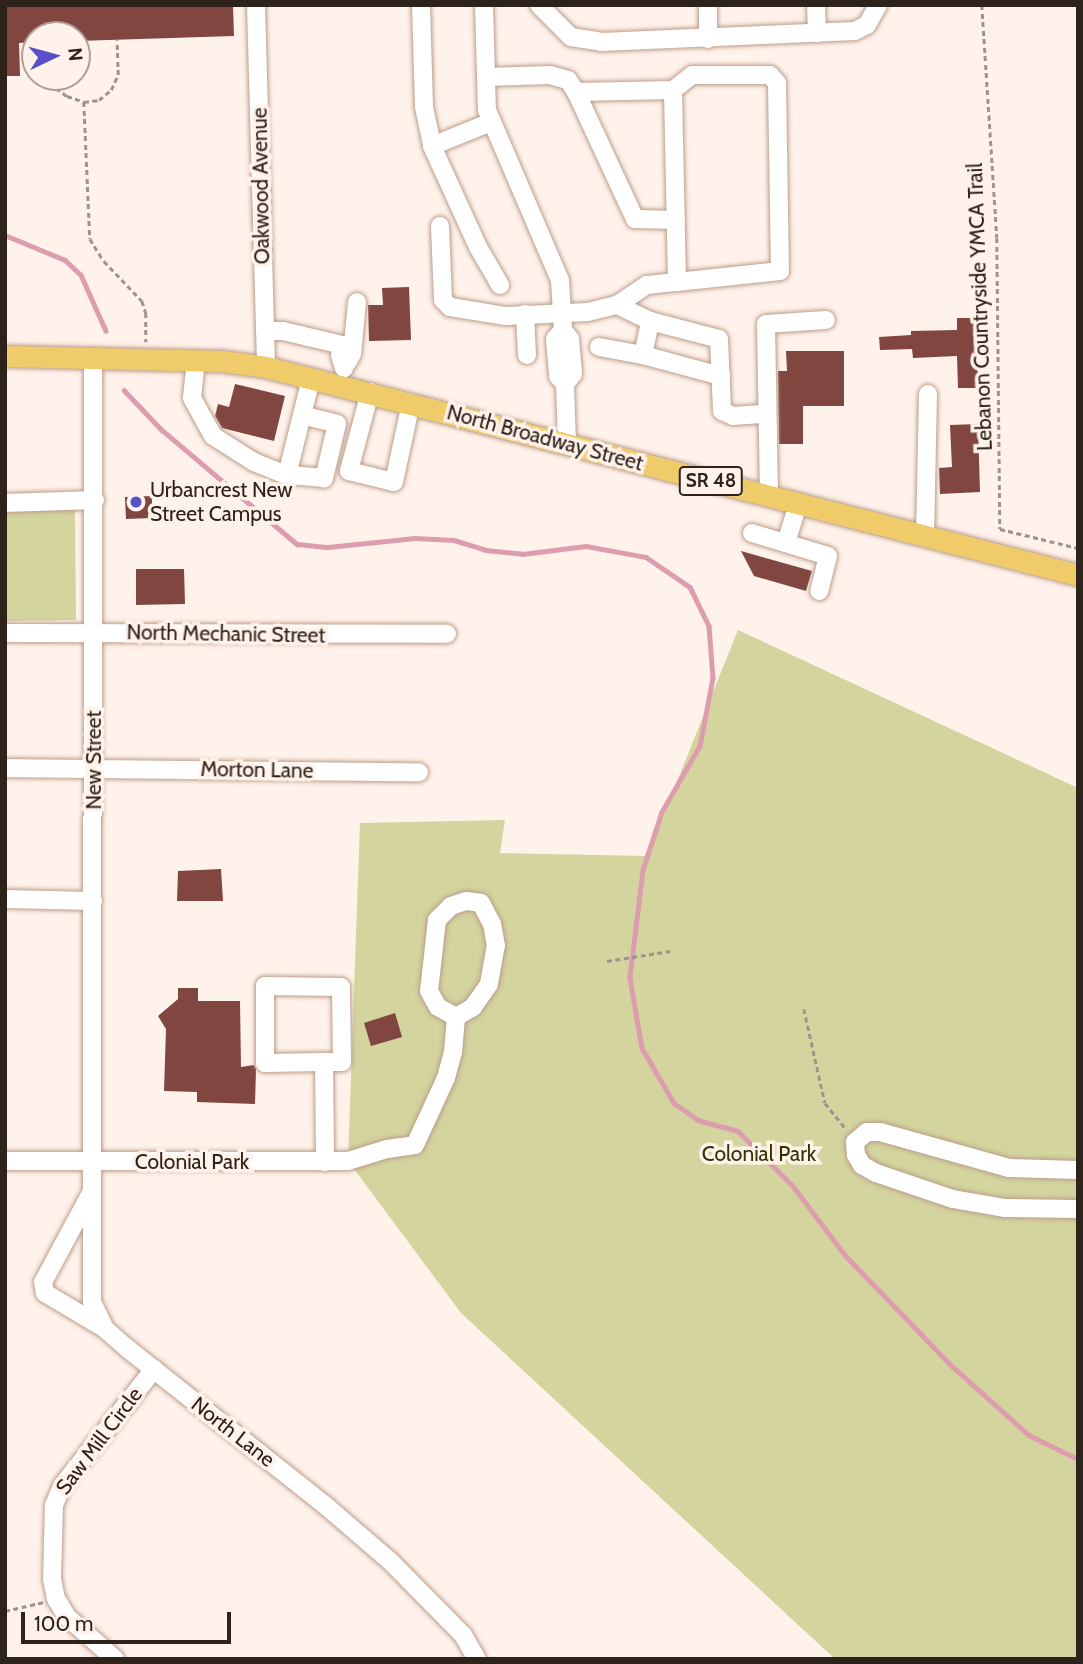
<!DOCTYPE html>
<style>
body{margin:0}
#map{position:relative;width:1083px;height:1664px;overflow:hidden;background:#fff2ea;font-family:Cabin,sans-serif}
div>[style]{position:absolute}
.green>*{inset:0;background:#d3d49e}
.stream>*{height:4.5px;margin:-2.25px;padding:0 2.25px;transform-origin:2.25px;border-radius:2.25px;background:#de9dae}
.building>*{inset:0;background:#80463f}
.path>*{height:2.5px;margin-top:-1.25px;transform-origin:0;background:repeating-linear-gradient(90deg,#9f938b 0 5px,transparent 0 8.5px)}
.roads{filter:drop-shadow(0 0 2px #bb9d8a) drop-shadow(0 0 2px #bb9d8a)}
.minor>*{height:18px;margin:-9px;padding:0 9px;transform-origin:9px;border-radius:9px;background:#fff}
.major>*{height:21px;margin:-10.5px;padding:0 10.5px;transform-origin:10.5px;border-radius:10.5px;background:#f0cb6a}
.dots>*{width:19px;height:19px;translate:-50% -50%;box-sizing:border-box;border:4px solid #fff2ea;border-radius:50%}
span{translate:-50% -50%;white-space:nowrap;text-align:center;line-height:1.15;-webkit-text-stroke:7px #fff2ea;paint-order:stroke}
.shield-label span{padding:2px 5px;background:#fff2ea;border:2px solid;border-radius:5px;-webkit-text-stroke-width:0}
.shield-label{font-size:19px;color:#2e231b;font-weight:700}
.street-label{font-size:21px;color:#2e231b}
.poi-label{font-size:21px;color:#2e231b}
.left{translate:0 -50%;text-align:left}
.park-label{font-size:21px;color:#333200}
.frame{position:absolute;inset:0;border:7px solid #2e231b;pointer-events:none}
.north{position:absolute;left:21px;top:21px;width:70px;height:70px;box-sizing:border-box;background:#fff2ea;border:2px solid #ab9f97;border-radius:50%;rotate:85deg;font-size:19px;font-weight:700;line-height:28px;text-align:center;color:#2e231b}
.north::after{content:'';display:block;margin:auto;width:24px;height:32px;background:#594fc7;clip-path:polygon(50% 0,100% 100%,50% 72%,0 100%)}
.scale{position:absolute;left:21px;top:1612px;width:210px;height:32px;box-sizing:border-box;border:4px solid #2e231b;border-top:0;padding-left:9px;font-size:21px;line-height:24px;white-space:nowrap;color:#2e231b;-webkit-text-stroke:5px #fff2ea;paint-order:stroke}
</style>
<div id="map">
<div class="green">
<i style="clip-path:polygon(75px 510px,76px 620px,5px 621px,5px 511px)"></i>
<i style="clip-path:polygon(738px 630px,1078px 788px,1078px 1659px,835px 1659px,461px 1313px,348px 1161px,360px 823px,505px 820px,500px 853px,647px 856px)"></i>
</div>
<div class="stream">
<i style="left:5px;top:235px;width:65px;rotate:22.6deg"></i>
<i style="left:65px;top:260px;width:22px;rotate:43deg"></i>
<i style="left:81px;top:275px;width:61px;rotate:65.9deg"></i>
<i style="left:124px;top:390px;width:55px;rotate:46.5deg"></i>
<i style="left:162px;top:430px;width:177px;rotate:40.2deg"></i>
<i style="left:297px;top:544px;width:31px;rotate:6deg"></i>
<i style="left:328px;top:547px;width:87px;rotate:-5.9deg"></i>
<i style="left:415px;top:538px;width:39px;rotate:3deg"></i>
<i style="left:454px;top:540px;width:34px;rotate:17deg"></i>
<i style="left:486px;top:550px;width:36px;rotate:6deg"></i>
<i style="left:522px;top:554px;width:64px;rotate:-7.1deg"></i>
<i style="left:586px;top:546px;width:61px;rotate:10.4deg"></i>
<i style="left:646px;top:557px;width:53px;rotate:34.3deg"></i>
<i style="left:690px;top:587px;width:43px;rotate:64deg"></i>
<i style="left:709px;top:626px;width:52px;rotate:85.6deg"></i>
<i style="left:713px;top:678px;width:69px;rotate:100.8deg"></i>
<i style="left:700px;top:746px;width:76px;rotate:119.9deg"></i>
<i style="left:662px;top:812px;width:61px;rotate:108.1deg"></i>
<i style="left:643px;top:870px;width:109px;rotate:96.9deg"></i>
<i style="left:630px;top:978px;width:71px;rotate:80.3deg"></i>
<i style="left:642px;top:1048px;width:64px;rotate:59.8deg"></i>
<i style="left:674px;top:1103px;width:29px;rotate:35deg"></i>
<i style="left:698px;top:1120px;width:41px;rotate:15.4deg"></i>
<i style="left:738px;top:1131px;width:78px;rotate:45deg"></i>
<i style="left:793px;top:1186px;width:86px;rotate:53deg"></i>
<i style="left:845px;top:1255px;width:154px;rotate:46.1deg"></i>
<i style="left:952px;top:1366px;width:103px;rotate:41.9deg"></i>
<i style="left:1029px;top:1435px;width:55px;rotate:26.1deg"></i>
</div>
<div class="building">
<i style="clip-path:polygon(5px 5px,233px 5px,234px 36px,77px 41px,77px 35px,35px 35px,35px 42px,19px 43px,20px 76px,5px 76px)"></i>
<i style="clip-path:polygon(409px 287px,411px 340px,369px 341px,368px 305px,383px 305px,382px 288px)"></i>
<i style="clip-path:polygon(957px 318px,977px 318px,978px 388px,958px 388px,957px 356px,913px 358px,912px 349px,880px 350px,879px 337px,911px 335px,911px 331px,957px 330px)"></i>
<i style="clip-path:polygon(786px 351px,844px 351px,844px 406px,803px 406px,803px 444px,779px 444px,778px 371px,787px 371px)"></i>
<i style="clip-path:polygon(235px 384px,285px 396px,274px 441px,222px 428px,215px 416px,218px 404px,229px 407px)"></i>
<i style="clip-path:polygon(978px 424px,980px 492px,940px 494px,939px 468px,952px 467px,950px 425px)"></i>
<i style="clip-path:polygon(152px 496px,152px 518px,126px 519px,125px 497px)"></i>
<i style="clip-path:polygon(741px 551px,812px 571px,806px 591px,754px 576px)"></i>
<i style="clip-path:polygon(136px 569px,184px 569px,185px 604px,136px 605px)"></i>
<i style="clip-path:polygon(221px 869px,223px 901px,177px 901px,178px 871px)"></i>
<i style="clip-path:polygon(178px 988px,198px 988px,198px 1001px,240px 1001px,241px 1067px,254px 1065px,256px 1069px,255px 1104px,197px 1102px,197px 1092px,164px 1091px,166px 1029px,158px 1016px,178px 999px)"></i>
<i style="clip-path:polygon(395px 1013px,402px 1037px,371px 1046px,364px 1023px)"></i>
</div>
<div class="path">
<i style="left:982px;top:5px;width:233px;rotate:86.3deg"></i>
<i style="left:997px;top:238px;width:291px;rotate:89.4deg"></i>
<i style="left:1000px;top:529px;width:80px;rotate:13.7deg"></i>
<i style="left:53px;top:77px;width:11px;rotate:75deg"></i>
<i style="left:56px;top:88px;width:14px;rotate:36deg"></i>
<i style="left:67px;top:96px;width:18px;rotate:19deg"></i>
<i style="left:84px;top:102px;width:15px;rotate:-8deg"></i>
<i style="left:99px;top:100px;width:16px;rotate:-40deg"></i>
<i style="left:111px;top:90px;width:17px;rotate:-65deg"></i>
<i style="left:118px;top:75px;width:35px;rotate:-92deg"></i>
<i style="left:84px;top:102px;width:137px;rotate:87.5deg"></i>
<i style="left:90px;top:239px;width:26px;rotate:58deg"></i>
<i style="left:104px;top:261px;width:55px;rotate:46.5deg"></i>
<i style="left:142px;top:301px;width:13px;rotate:72deg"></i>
<i style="left:146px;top:313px;width:29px;rotate:90deg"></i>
<i style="left:607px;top:961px;width:64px;rotate:-9deg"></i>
<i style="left:804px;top:1009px;width:96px;rotate:77.4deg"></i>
<i style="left:825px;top:1103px;width:33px;rotate:51deg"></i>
<i style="left:5px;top:1611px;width:39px;rotate:-13deg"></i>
</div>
<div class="roads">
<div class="minor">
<i style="left:256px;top:5px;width:362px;rotate:88.4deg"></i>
<i style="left:421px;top:5px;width:102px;rotate:88.3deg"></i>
<i style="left:424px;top:107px;width:40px;rotate:78deg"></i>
<i style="left:432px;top:146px;width:111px;rotate:65.5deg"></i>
<i style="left:478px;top:247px;width:44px;rotate:59.9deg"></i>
<i style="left:484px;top:5px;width:105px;rotate:88.4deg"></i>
<i style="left:487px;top:110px;width:185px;rotate:66.8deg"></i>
<i style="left:560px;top:280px;width:50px;rotate:86.6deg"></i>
<i style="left:563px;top:330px;width:11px;rotate:52deg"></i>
<i style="left:570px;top:339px;width:35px;rotate:85deg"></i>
<i style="left:573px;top:374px;width:13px;rotate:129deg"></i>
<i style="left:539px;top:5px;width:45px;rotate:45deg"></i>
<i style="left:571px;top:37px;width:30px;rotate:9deg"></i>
<i style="left:601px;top:42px;width:254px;rotate:-2.5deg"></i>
<i style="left:855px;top:31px;width:13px;rotate:-27deg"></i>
<i style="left:867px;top:25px;width:23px;rotate:-61deg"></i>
<i style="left:708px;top:5px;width:34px;rotate:90deg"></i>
<i style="left:816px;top:5px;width:28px;rotate:88deg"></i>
<i style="left:486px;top:77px;width:64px;rotate:-1.8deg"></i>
<i style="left:550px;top:75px;width:19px;rotate:16deg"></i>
<i style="left:568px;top:80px;width:14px;rotate:56deg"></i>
<i style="left:673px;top:90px;width:24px;rotate:-38deg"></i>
<i style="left:692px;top:75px;width:78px"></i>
<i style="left:770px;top:75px;width:11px;rotate:49deg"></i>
<i style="left:777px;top:83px;width:188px;rotate:89.1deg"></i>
<i style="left:780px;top:271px;width:104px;rotate:173.9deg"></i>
<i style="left:432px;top:146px;width:64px;rotate:-22.1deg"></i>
<i style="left:440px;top:226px;width:74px;rotate:87.7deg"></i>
<i style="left:443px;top:300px;width:10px;rotate:45deg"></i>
<i style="left:450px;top:307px;width:57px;rotate:9.1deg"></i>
<i style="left:506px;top:316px;width:82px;rotate:-2.8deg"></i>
<i style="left:588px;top:312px;width:30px;rotate:-14deg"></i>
<i style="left:617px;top:305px;width:36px;rotate:-34deg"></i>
<i style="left:647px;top:285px;width:30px;rotate:-6deg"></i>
<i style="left:677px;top:282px;width:192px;rotate:-91.2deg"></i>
<i style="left:673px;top:90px;width:97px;rotate:178.8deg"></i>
<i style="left:576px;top:92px;width:140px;rotate:65.1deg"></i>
<i style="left:635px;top:219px;width:41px;rotate:1.4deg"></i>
<i style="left:525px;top:314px;width:41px;rotate:87.2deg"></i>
<i style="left:650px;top:321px;width:71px;rotate:14.6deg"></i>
<i style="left:719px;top:339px;width:72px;rotate:87.6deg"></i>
<i style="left:722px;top:411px;width:12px;rotate:24deg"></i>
<i style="left:733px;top:416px;width:32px;rotate:-4deg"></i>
<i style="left:563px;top:330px;width:12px;rotate:132deg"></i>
<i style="left:555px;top:339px;width:37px;rotate:85deg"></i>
<i style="left:558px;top:376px;width:11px;rotate:49deg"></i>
<i style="left:565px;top:384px;width:60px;rotate:88.1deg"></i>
<i style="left:265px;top:331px;width:18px"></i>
<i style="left:283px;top:331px;width:61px;rotate:13.3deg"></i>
<i style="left:342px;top:345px;width:10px;rotate:101deg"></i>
<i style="left:340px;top:355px;width:14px;rotate:73deg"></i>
<i style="left:599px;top:347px;width:45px;rotate:10.3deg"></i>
<i style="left:643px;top:355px;width:35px;rotate:-78deg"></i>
<i style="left:650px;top:321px;width:37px;rotate:-154deg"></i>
<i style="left:643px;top:355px;width:81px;rotate:15.1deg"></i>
<i style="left:93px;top:358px;width:944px;rotate:90.06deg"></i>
<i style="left:92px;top:1302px;width:30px;rotate:64deg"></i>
<i style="left:105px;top:1329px;width:30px;rotate:41deg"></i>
<i style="left:128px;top:1349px;width:253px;rotate:38.4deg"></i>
<i style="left:326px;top:1506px;width:84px;rotate:40.7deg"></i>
<i style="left:390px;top:1561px;width:104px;rotate:45.4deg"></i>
<i style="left:463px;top:1635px;width:28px;rotate:60deg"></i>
<i style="left:196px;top:360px;width:38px;rotate:96deg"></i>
<i style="left:192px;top:398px;width:43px;rotate:61.1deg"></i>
<i style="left:213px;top:436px;width:49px;rotate:32.4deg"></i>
<i style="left:254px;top:462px;width:35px;rotate:22deg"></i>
<i style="left:347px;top:363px;width:10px;rotate:-61deg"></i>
<i style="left:352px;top:354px;width:52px;rotate:-84.5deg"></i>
<i style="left:370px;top:392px;width:82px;rotate:104.9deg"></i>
<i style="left:349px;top:471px;width:46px;rotate:13.7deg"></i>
<i style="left:394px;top:482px;width:81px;rotate:-77.9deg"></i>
<i style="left:302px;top:415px;width:36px;rotate:14deg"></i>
<i style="left:337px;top:424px;width:56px;rotate:103.5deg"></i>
<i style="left:324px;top:478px;width:37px;rotate:-175deg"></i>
<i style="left:287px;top:475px;width:62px;rotate:-76deg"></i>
<i style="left:302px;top:415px;width:38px;rotate:-76deg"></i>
<i style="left:769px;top:496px;width:172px;rotate:-91deg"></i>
<i style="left:766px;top:324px;width:60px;rotate:-3.8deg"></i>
<i style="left:5px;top:503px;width:90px;rotate:-1.9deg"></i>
<i style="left:752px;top:533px;width:79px;rotate:16.8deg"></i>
<i style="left:828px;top:556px;width:36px;rotate:104deg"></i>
<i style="left:925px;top:537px;width:143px;rotate:-88.8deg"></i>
<i style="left:786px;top:543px;width:41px;rotate:-72.9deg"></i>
<i style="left:5px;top:633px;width:442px;rotate:0.1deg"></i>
<i style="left:5px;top:768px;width:414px;rotate:0.6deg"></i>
<i style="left:5px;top:899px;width:88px;rotate:1.3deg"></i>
<i style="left:324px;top:1062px;width:18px"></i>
<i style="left:342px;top:1062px;width:75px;rotate:-90.8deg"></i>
<i style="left:341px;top:987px;width:76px;rotate:-179.2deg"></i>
<i style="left:265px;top:986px;width:77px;rotate:90deg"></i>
<i style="left:265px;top:1063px;width:59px;rotate:-1deg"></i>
<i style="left:324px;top:1062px;width:100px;rotate:89.4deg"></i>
<i style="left:5px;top:1161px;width:343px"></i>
<i style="left:348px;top:1161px;width:41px;rotate:-17.1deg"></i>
<i style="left:387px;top:1149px;width:28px;rotate:-8deg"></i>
<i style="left:415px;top:1145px;width:74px;rotate:-65.2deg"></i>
<i style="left:446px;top:1078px;width:27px;rotate:-75deg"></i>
<i style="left:453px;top:1052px;width:35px;rotate:-85deg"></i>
<i style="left:456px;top:1017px;width:20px;rotate:-30deg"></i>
<i style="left:473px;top:1007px;width:28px;rotate:-55deg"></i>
<i style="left:489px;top:984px;width:39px;rotate:-80deg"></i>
<i style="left:496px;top:946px;width:22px;rotate:-100deg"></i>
<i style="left:492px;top:924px;width:24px;rotate:-118deg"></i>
<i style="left:481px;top:903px;width:15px;rotate:-172deg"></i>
<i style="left:466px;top:901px;width:16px;rotate:162deg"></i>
<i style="left:451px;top:906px;width:20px;rotate:135deg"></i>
<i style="left:437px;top:920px;width:71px;rotate:96.4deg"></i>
<i style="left:429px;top:991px;width:18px;rotate:61deg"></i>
<i style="left:438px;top:1007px;width:21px;rotate:29deg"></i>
<i style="left:1078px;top:1170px;width:69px;rotate:-178.3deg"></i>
<i style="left:1009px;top:1168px;width:134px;rotate:-164.4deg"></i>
<i style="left:880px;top:1132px;width:13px;rotate:180deg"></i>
<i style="left:867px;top:1132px;width:16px;rotate:140deg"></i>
<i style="left:855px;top:1142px;width:13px;rotate:86deg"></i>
<i style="left:856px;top:1155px;width:12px;rotate:59deg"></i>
<i style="left:862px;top:1165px;width:16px;rotate:30deg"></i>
<i style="left:876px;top:1173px;width:81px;rotate:18.7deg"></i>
<i style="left:953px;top:1199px;width:53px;rotate:9.8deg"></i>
<i style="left:1005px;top:1208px;width:73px;rotate:0.8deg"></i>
<i style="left:91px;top:1193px;width:101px;rotate:118.3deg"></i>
<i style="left:43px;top:1282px;width:11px;rotate:80deg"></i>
<i style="left:45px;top:1293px;width:66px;rotate:30.8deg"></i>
<i style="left:115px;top:1659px;width:64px;rotate:-138.8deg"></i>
<i style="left:67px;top:1617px;width:21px;rotate:-121deg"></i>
<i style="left:56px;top:1599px;width:20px;rotate:-101deg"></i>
<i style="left:52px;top:1579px;width:74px;rotate:-88.5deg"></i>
<i style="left:54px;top:1505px;width:21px;rotate:-67deg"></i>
<i style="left:62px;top:1486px;width:149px;rotate:-51.8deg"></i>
</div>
<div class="major">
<i style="left:5px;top:356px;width:217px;rotate:1.3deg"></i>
<i style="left:222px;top:361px;width:44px;rotate:7.8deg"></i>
<i style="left:266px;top:367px;width:838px;rotate:14.37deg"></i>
</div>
</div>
<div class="dots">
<i style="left:136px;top:502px;background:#594fc7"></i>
</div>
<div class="shield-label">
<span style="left:711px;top:481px">SR 48</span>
</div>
<div class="street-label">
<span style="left:261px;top:186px;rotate:-91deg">Oakwood Avenue</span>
<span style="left:980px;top:307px;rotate:-92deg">Lebanon Countryside YMCA Trail</span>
<span style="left:545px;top:438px;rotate:15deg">North Broadway Street</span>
<span style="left:226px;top:634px;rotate:1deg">North Mechanic Street</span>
<span style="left:94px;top:760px;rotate:-90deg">New Street</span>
<span style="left:257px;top:770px;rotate:1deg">Morton Lane</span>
<span style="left:192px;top:1162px">Colonial Park</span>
<span style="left:233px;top:1432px;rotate:38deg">North Lane</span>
<span style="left:99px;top:1441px;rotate:-53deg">Saw Mill Circle</span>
</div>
<div class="poi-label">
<span class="left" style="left:150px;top:502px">Urbancrest New<br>Street Campus</span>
</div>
<div class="park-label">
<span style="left:759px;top:1154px">Colonial Park</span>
</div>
<div class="frame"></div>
<div class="north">N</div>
<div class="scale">100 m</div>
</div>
